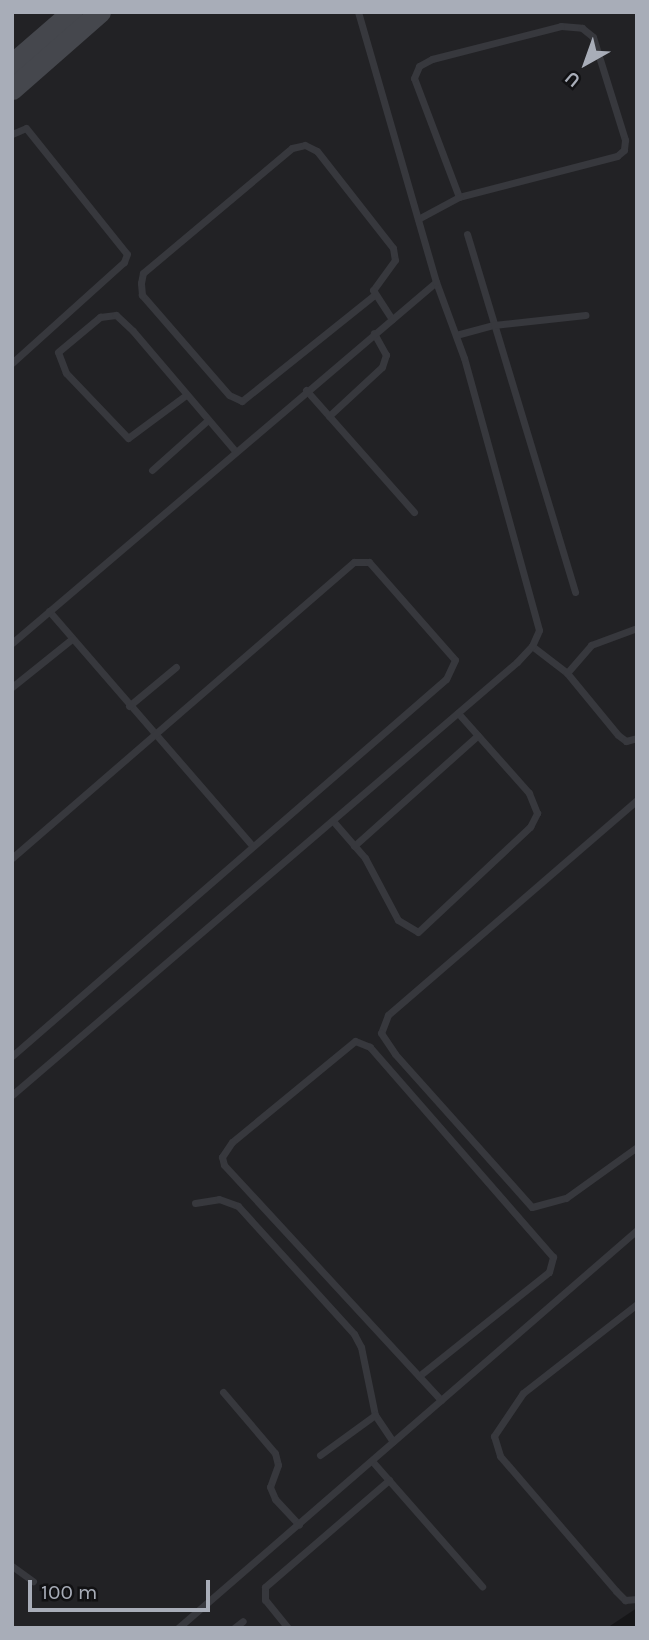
<!DOCTYPE html>
<style>
body{margin:0}
#map{position:relative;width:649px;height:1640px;overflow:hidden;background:#161618;font-family:Karla,sans-serif}
div>[style]{position:absolute}
.built>*{inset:0;background:#222225}
.lane>*{height:7px;margin:-3.5px;padding:0 3.5px;transform-origin:3.5px;border-radius:3.5px;background:#37383d}
.secondary>*{height:21px;margin:-10.5px;padding:0 10.5px;transform-origin:10.5px;border-radius:10.5px;background:#45474d}
span{translate:-50% -50%;white-space:nowrap;text-align:center;line-height:1.15;-webkit-text-stroke:5px #111113;paint-order:stroke}
.frame{position:absolute;inset:0;border:14px solid #a8adb8;pointer-events:none}
.north{position:absolute;left:551px;top:28px;width:70px;height:70px;-webkit-text-stroke:5px #111113;paint-order:stroke;rotate:220deg;font-size:19px;font-weight:700;line-height:28px;text-align:center;color:#a8adb8}
.north::after{content:'';display:block;margin:auto;width:24px;height:32px;background:#a8adb8;clip-path:polygon(50% 0,100% 100%,50% 72%,0 100%)}
.scale{position:absolute;left:28px;top:1580px;width:182px;height:32px;box-sizing:border-box;border:4px solid #a8adb8;border-top:0;padding-left:9px;font-size:21px;line-height:24px;white-space:nowrap;color:#a8adb8;-webkit-text-stroke:5px #111113;paint-order:stroke}
</style>
<div id="map">
<div class="built">
<i style="clip-path:polygon(12px 12px,637px 12px,637px 1608px,607px 1628px,12px 1628px)"></i>
</div>
<div class="lane">
<i style="left:561px;top:26px;width:21px;rotate:5deg"></i>
<i style="left:582px;top:28px;width:14px;rotate:39deg"></i>
<i style="left:593px;top:37px;width:108px;rotate:72.7deg"></i>
<i style="left:625px;top:140px;width:10px;rotate:96deg"></i>
<i style="left:624px;top:150px;width:9px;rotate:139deg"></i>
<i style="left:617px;top:156px;width:163px;rotate:165.5deg"></i>
<i style="left:459px;top:197px;width:127px;rotate:-110.7deg"></i>
<i style="left:414px;top:78px;width:13px;rotate:-67deg"></i>
<i style="left:419px;top:66px;width:15px;rotate:-28deg"></i>
<i style="left:432px;top:59px;width:133px;rotate:-14.3deg"></i>
<i style="left:12px;top:134px;width:15px;rotate:-23deg"></i>
<i style="left:26px;top:128px;width:161px;rotate:51.3deg"></i>
<i style="left:127px;top:254px;width:9px;rotate:111deg"></i>
<i style="left:124px;top:262px;width:151px;rotate:138deg"></i>
<i style="left:418px;top:219px;width:47px;rotate:-28.2deg"></i>
<i style="left:467px;top:234px;width:374px;rotate:73.2deg"></i>
<i style="left:373px;top:296px;width:168px;rotate:141.3deg"></i>
<i style="left:242px;top:401px;width:14px;rotate:-155deg"></i>
<i style="left:229px;top:395px;width:133px;rotate:-131deg"></i>
<i style="left:142px;top:295px;width:12px;rotate:-95deg"></i>
<i style="left:141px;top:283px;width:10px;rotate:-79deg"></i>
<i style="left:143px;top:273px;width:194px;rotate:-40deg"></i>
<i style="left:292px;top:148px;width:13px;rotate:-13deg"></i>
<i style="left:305px;top:145px;width:13px;rotate:27deg"></i>
<i style="left:317px;top:151px;width:123px;rotate:51.9deg"></i>
<i style="left:393px;top:248px;width:12px;rotate:81deg"></i>
<i style="left:395px;top:260px;width:37px;rotate:126deg"></i>
<i style="left:373px;top:290px;width:35px;rotate:57deg"></i>
<i style="left:456px;top:335px;width:39px;rotate:-15deg"></i>
<i style="left:494px;top:325px;width:92px;rotate:-6.3deg"></i>
<i style="left:306px;top:390px;width:163px;rotate:48.5deg"></i>
<i style="left:186px;top:395px;width:72px;rotate:143.4deg"></i>
<i style="left:128px;top:438px;width:90px;rotate:-133.6deg"></i>
<i style="left:66px;top:373px;width:22px;rotate:-111deg"></i>
<i style="left:58px;top:352px;width:55px;rotate:-39.8deg"></i>
<i style="left:100px;top:317px;width:16px;rotate:-7deg"></i>
<i style="left:116px;top:315px;width:23px;rotate:43deg"></i>
<i style="left:133px;top:331px;width:157px;rotate:49.6deg"></i>
<i style="left:329px;top:416px;width:72px;rotate:-42.8deg"></i>
<i style="left:382px;top:367px;width:13px;rotate:-72deg"></i>
<i style="left:386px;top:355px;width:25px;rotate:-119deg"></i>
<i style="left:152px;top:470px;width:75px;rotate:-41.8deg"></i>
<i style="left:49px;top:611px;width:310px;rotate:49.1deg"></i>
<i style="left:12px;top:643px;width:557px;rotate:-40.41deg"></i>
<i style="left:532px;top:646px;width:44px;rotate:37.6deg"></i>
<i style="left:567px;top:673px;width:80px;rotate:50.6deg"></i>
<i style="left:618px;top:735px;width:10px;rotate:37deg"></i>
<i style="left:626px;top:741px;width:11px;rotate:-15deg"></i>
<i style="left:567px;top:673px;width:37px;rotate:-49deg"></i>
<i style="left:591px;top:645px;width:49px;rotate:-20.3deg"></i>
<i style="left:12px;top:687px;width:77px;rotate:-38.7deg"></i>
<i style="left:129px;top:706px;width:61px;rotate:-39.7deg"></i>
<i style="left:637px;top:800px;width:329px;rotate:139.2deg"></i>
<i style="left:388px;top:1015px;width:19px;rotate:111deg"></i>
<i style="left:381px;top:1033px;width:25px;rotate:56deg"></i>
<i style="left:395px;top:1054px;width:205px;rotate:48.2deg"></i>
<i style="left:532px;top:1207px;width:35px;rotate:-15deg"></i>
<i style="left:566px;top:1198px;width:87px;rotate:-35.7deg"></i>
<i style="left:333px;top:821px;width:49px;rotate:49.1deg"></i>
<i style="left:365px;top:858px;width:70px;rotate:62deg"></i>
<i style="left:398px;top:920px;width:23px;rotate:31deg"></i>
<i style="left:418px;top:932px;width:154px;rotate:-43.2deg"></i>
<i style="left:530px;top:827px;width:16px;rotate:-63deg"></i>
<i style="left:537px;top:813px;width:22px;rotate:-112deg"></i>
<i style="left:529px;top:793px;width:107px;rotate:-131.6deg"></i>
<i style="left:354px;top:846px;width:166px;rotate:-41.8deg"></i>
<i style="left:12px;top:858px;width:452px;rotate:-40.9deg"></i>
<i style="left:354px;top:562px;width:15px"></i>
<i style="left:369px;top:562px;width:130px;rotate:48.7deg"></i>
<i style="left:455px;top:660px;width:21px;rotate:115deg"></i>
<i style="left:446px;top:679px;width:575px;rotate:139.02deg"></i>
<i style="left:12px;top:1095px;width:665px;rotate:-40.61deg"></i>
<i style="left:517px;top:662px;width:22px;rotate:-47deg"></i>
<i style="left:532px;top:646px;width:17px;rotate:-66deg"></i>
<i style="left:539px;top:630px;width:282px;rotate:-105.4deg"></i>
<i style="left:464px;top:358px;width:81px;rotate:-110.2deg"></i>
<i style="left:436px;top:282px;width:281px;rotate:-106.1deg"></i>
<i style="left:195px;top:1203px;width:24px;rotate:-9deg"></i>
<i style="left:219px;top:1199px;width:20px;rotate:20deg"></i>
<i style="left:238px;top:1206px;width:173px;rotate:47.8deg"></i>
<i style="left:354px;top:1334px;width:15px;rotate:62deg"></i>
<i style="left:361px;top:1347px;width:69px;rotate:78.4deg"></i>
<i style="left:375px;top:1415px;width:32px;rotate:56deg"></i>
<i style="left:637px;top:1304px;width:145px;rotate:142deg"></i>
<i style="left:523px;top:1393px;width:52px;rotate:124deg"></i>
<i style="left:494px;top:1436px;width:21px;rotate:73deg"></i>
<i style="left:500px;top:1456px;width:178px;rotate:49.3deg"></i>
<i style="left:616px;top:1591px;width:13px;rotate:45deg"></i>
<i style="left:625px;top:1600px;width:12px;rotate:-5deg"></i>
<i style="left:419px;top:1376px;width:166px;rotate:-38.7deg"></i>
<i style="left:549px;top:1272px;width:16px;rotate:-75deg"></i>
<i style="left:553px;top:1257px;width:279px;rotate:-131.1deg"></i>
<i style="left:370px;top:1047px;width:16px;rotate:-158deg"></i>
<i style="left:355px;top:1041px;width:159px;rotate:140.6deg"></i>
<i style="left:232px;top:1142px;width:18px;rotate:124deg"></i>
<i style="left:222px;top:1157px;width:8px;rotate:76deg"></i>
<i style="left:224px;top:1165px;width:320px;rotate:47.3deg"></i>
<i style="left:223px;top:1392px;width:80px;rotate:49.6deg"></i>
<i style="left:275px;top:1453px;width:12px;rotate:76deg"></i>
<i style="left:278px;top:1465px;width:23px;rotate:110deg"></i>
<i style="left:270px;top:1487px;width:13px;rotate:67deg"></i>
<i style="left:275px;top:1499px;width:35px;rotate:47deg"></i>
<i style="left:320px;top:1455px;width:68px;rotate:-36deg"></i>
<i style="left:372px;top:1461px;width:167px;rotate:48.7deg"></i>
<i style="left:12px;top:1566px;width:26px;rotate:36deg"></i>
<i style="left:178px;top:1628px;width:608px;rotate:-40.93deg"></i>
<i style="left:234px;top:1628px;width:11px;rotate:-38deg"></i>
<i style="left:288px;top:1628px;width:36px;rotate:-129deg"></i>
<i style="left:265px;top:1600px;width:13px;rotate:-90deg"></i>
<i style="left:265px;top:1587px;width:164px;rotate:-40.8deg"></i>
</div>
<div class="secondary">
<i style="left:12px;top:64px;width:79px;rotate:-40.9deg"></i>
<i style="left:12px;top:89px;width:117px;rotate:-41.2deg"></i>
</div>
<div class="frame"></div>
<div class="north">U</div>
<div class="scale">100 m</div>
</div>
